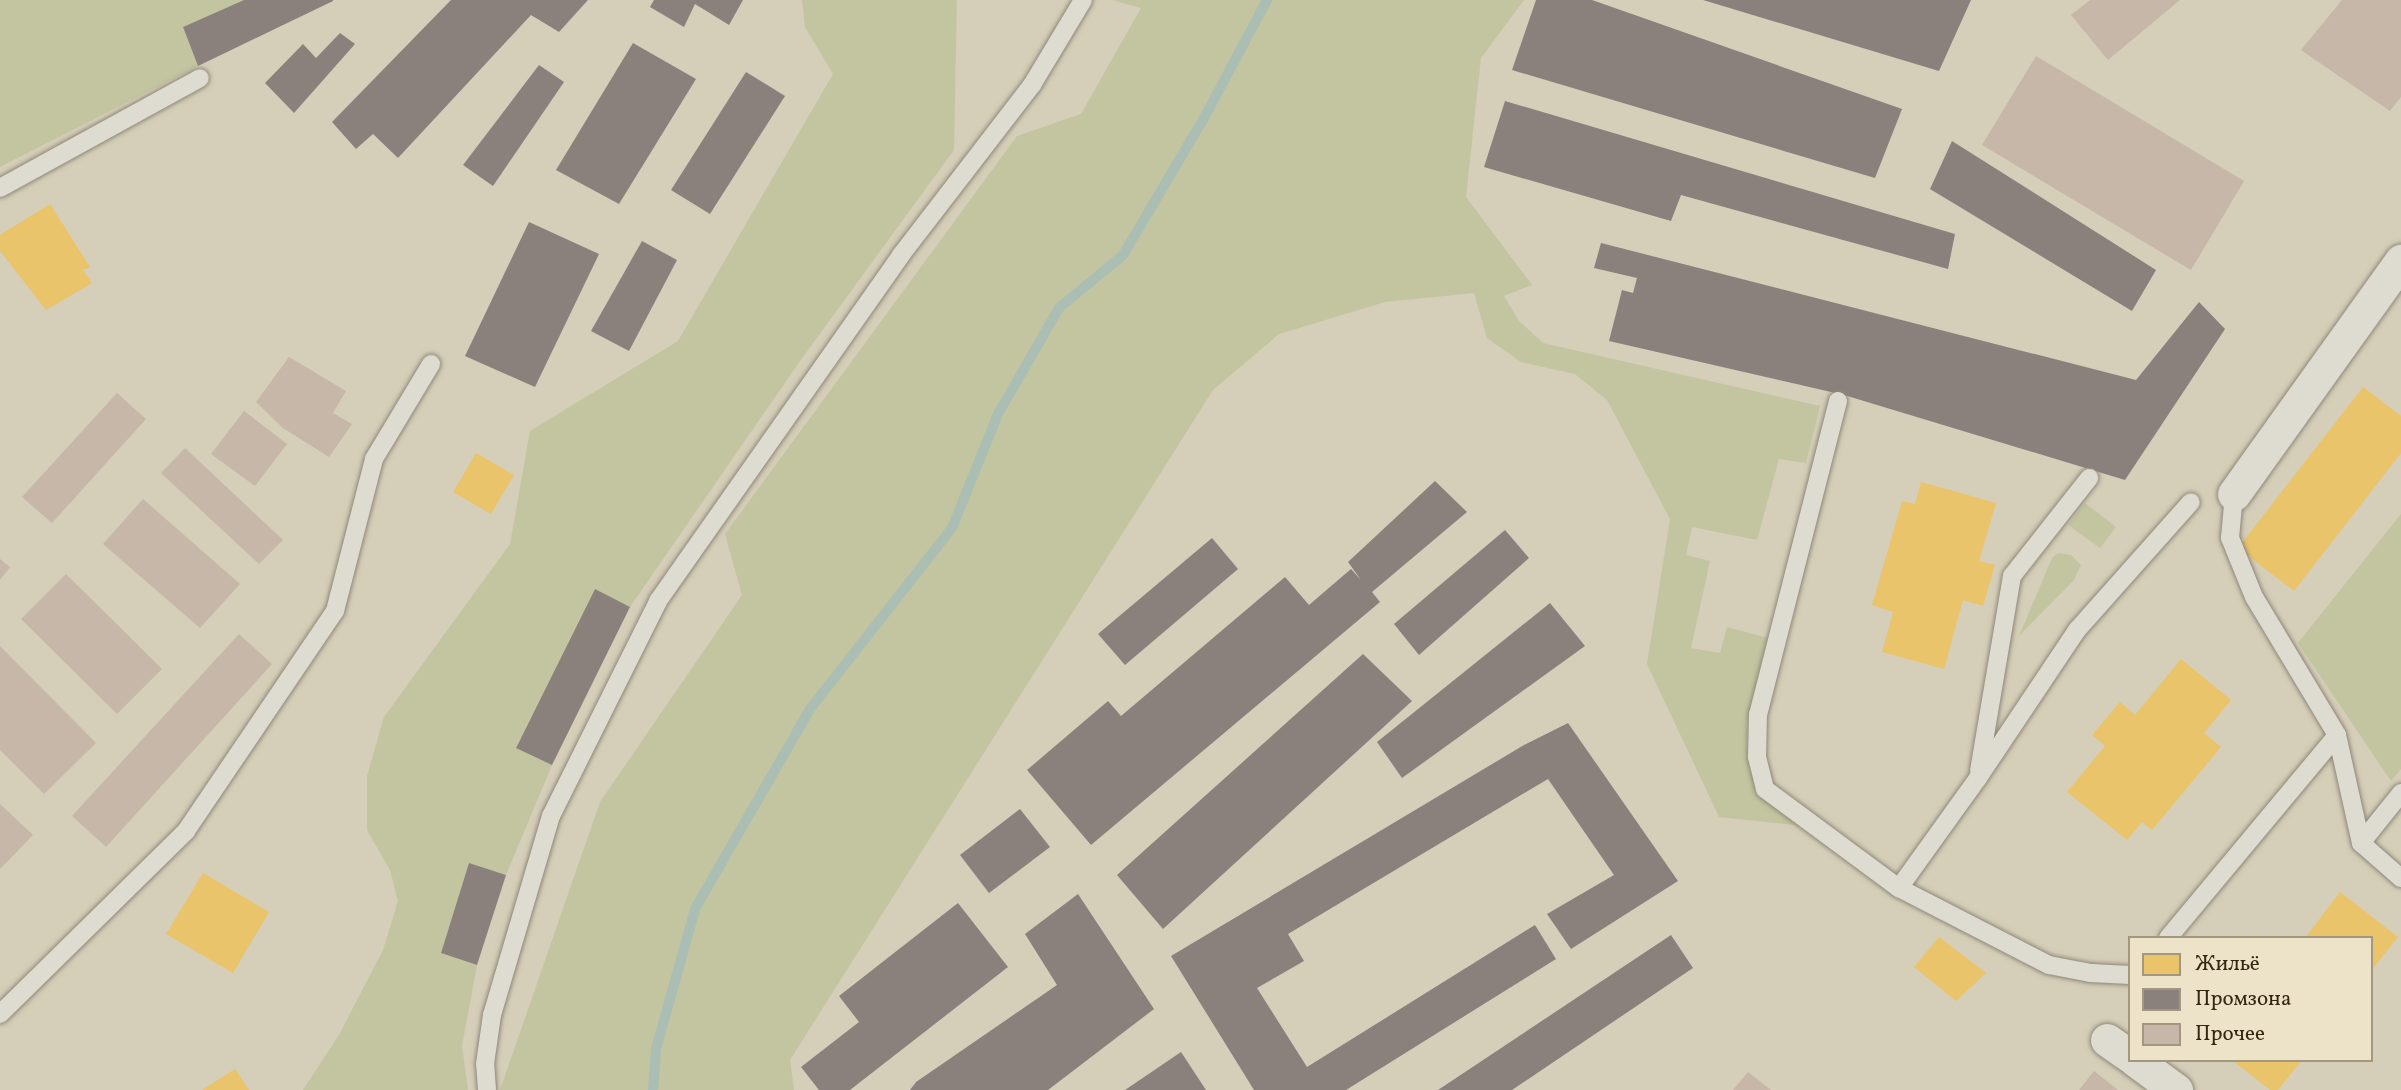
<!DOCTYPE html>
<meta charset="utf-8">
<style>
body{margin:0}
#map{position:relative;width:2401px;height:1090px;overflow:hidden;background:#d5ceb8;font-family:Vollkorn,serif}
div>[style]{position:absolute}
.green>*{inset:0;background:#c2c59f}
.homes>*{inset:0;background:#e9c46a}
.industry>*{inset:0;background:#8a817c}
.stream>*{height:10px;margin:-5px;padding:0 5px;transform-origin:5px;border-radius:5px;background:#aabeb4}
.building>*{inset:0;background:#c6b7a8}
.roads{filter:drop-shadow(0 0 2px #8e8879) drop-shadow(0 0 2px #8e8879)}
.service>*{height:18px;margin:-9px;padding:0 9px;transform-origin:9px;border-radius:9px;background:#dedbd0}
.minor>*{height:33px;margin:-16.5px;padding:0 16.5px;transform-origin:16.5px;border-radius:16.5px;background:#dedbd0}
span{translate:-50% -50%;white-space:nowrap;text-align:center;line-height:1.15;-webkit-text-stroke:7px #ece3c8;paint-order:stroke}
.legend{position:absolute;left:2128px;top:936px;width:245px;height:126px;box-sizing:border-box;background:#ece3c8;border:2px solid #a3987f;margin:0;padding:9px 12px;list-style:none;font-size:21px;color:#352712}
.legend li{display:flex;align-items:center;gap:14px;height:35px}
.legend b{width:35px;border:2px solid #a3987f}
</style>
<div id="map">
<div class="green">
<i style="clip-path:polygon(0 0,244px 0,183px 27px,198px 66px,0 167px)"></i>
<i style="clip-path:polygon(802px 0,957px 0,954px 150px,800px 361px,630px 607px,594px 590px,516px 747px,552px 765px,506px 875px,469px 864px,441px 953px,477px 965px,462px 1046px,468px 1090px,303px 1090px,339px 1035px,383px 950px,398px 901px,390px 870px,367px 830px,367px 776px,384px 717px,510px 544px,530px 431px,678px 341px,833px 74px,805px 27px)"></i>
<i style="clip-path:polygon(1112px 0,1524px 0,1481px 58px,1466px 197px,1532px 285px,1504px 296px,1519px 321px,1543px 343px,1820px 406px,1806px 463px,1779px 459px,1757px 540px,1692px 527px,1686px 555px,1710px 561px,1691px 648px,1720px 653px,1727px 627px,1768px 638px,1747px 723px,1747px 756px,1756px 789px,1805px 826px,1719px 817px,1647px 664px,1670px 519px,1607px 400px,1575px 374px,1521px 362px,1487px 338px,1474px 293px,1385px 302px,1279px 334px,1213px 390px,790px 1060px,794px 1090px,500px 1090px,600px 802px,742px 595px,725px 534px,1017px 136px,1081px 114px,1141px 8px)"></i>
<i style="clip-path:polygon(2085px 503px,2116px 527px,2100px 548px,2068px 525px)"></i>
<i style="clip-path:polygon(2401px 514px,2401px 769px,2391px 781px,2298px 643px)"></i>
<i style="clip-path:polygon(2058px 553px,2071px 555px,2081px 565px,2074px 580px,2019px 636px,2052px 558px)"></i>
</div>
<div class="homes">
<i style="clip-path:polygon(50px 204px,90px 267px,83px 270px,92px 283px,46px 310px,0 251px,0 235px)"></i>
<i style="clip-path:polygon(2363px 387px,2401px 416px,2401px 453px,2294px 591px,2238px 548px)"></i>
<i style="clip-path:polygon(476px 453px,514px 475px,491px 514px,453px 492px)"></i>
<i style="clip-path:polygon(1921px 482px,1996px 503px,1979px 561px,1995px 565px,1983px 606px,1963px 600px,1944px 669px,1882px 652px,1893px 612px,1872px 605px,1902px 501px,1915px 504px)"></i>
<i style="clip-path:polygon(2181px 659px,2231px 700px,2204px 733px,2221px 747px,2152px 830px,2142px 822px,2127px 840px,2067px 792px,2105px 746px,2092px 735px,2120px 702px,2135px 715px)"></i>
<i style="clip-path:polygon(203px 873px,269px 912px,233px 973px,166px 934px)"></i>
<i style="clip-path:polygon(2340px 892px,2398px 937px,2371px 971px,2371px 938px,2305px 938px)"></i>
<i style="clip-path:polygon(1939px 937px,1986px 973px,1956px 1001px,1914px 967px)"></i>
<i style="clip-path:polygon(2232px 1060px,2302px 1060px,2278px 1090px,2270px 1090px)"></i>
<i style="clip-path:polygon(235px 1069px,249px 1090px,202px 1090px)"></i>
</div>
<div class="industry">
<i style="clip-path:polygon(244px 0,333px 0,333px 1px,198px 66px,183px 27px)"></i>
<i style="clip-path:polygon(451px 0,588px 0,559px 32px,531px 15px,398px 158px,373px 134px,356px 149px,332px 122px)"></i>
<i style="clip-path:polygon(654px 0,743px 0,729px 25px,695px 4px,684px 27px,650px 7px)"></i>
<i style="clip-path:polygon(1536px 0,1592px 0,1902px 109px,1875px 178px,1512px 70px)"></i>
<i style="clip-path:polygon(1703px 0,1971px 0,1939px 71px)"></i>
<i style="clip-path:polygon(340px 33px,355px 44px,294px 113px,265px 83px,303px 44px,316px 58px)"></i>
<i style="clip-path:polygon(633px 43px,696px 79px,619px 204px,556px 170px)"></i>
<i style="clip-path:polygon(539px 65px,564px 82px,493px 186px,463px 165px)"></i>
<i style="clip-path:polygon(746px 72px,785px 96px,710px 214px,671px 190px)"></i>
<i style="clip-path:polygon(1505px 101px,1955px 234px,1948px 269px,1681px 195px,1671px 221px,1484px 167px)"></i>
<i style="clip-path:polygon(1952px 141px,2156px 270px,2132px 311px,1930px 189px)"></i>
<i style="clip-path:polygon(529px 222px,599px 254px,535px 387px,465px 356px)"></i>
<i style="clip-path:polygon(642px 241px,677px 260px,629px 351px,591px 331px)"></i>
<i style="clip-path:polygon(1601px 243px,2136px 380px,2199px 302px,2225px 329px,2125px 480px,1844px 395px,1609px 341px,1622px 290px,1633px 293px,1637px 278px,1594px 268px)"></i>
<i style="clip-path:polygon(1435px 481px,1467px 512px,1372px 592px,1380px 602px,1091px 845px,1027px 770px,1108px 701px,1121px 716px,1285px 577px,1309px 605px,1351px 569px,1361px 580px,1348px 562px)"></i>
<i style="clip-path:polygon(1505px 530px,1529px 558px,1419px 655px,1394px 624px)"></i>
<i style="clip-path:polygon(1212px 538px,1238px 569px,1125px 665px,1098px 634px)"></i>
<i style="clip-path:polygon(595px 589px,630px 607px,552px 765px,516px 748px)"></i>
<i style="clip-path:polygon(1550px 603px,1585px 646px,1402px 778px,1377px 742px)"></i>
<i style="clip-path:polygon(1363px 654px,1412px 701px,1163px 929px,1117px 875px)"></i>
<i style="clip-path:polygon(1568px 723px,1678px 881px,1571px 949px,1547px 914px,1614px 875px,1548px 779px,1288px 934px,1304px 961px,1257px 988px,1307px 1067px,1535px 925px,1556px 959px,1346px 1090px,1254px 1090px,1171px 956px,1524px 745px)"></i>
<i style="clip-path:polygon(1020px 809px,1050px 847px,989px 893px,960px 855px)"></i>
<i style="clip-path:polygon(469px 863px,506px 875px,477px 965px,441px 953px)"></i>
<i style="clip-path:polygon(1078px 894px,1154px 1009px,1048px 1090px,910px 1090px,916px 1082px,1057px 985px,1025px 934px)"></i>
<i style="clip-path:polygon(958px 903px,1008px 967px,850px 1090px,819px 1090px,801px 1067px,859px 1022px,839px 996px)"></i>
<i style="clip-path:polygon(1671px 935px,1693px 968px,1512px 1090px,1438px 1090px)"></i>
<i style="clip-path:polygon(1181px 1052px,1206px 1090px,1125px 1090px)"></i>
</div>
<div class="stream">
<i style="left:653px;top:1090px;width:41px;rotate:-85.8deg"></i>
<i style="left:656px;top:1049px;width:145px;rotate:-74.4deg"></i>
<i style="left:695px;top:909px;width:231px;rotate:-60.1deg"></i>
<i style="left:810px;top:709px;width:230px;rotate:-51.9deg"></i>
<i style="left:952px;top:528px;width:123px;rotate:-68deg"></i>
<i style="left:998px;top:414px;width:122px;rotate:-60.1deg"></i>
<i style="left:1059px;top:308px;width:83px;rotate:-39.6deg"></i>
<i style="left:1123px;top:255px;width:159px;rotate:-59.4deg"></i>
<i style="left:1204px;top:118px;width:134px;rotate:-61.9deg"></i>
</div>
<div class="building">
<i style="clip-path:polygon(2090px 0,2180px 0,2108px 60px,2071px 15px)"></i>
<i style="clip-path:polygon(2342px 0,2401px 0,2401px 97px,2390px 111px,2301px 50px)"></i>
<i style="clip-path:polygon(2036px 56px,2244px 181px,2191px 270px,1982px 145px)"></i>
<i style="clip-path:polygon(289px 357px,346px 391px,333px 413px,352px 424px,329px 457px,283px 428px,256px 402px)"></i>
<i style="clip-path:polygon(117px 393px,146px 419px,52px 523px,22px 497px)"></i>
<i style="clip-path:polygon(244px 411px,287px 444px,255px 486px,211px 454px)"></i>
<i style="clip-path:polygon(185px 448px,283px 540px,259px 564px,161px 473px)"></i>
<i style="clip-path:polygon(143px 499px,240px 584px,200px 628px,103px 544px)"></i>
<i style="clip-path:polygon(0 559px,10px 567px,0 580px)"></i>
<i style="clip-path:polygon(66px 574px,162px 669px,117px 714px,21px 619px)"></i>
<i style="clip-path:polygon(239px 634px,272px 664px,106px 847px,72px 816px)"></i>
<i style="clip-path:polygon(0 646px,96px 743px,44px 794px,0 750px)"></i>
<i style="clip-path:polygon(0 804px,33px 835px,0 869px)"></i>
<i style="clip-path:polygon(2094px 1071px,2118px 1090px,2079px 1090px)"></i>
<i style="clip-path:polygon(1748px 1072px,1771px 1090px,1733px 1090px)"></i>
</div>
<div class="roads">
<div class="service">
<i style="left:0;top:188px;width:228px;rotate:-28.8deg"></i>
<i style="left:1838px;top:401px;width:323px;rotate:104.3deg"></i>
<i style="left:1758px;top:714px;width:43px;rotate:91.3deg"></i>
<i style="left:1757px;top:757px;width:33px;rotate:76deg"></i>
<i style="left:1765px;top:789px;width:167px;rotate:36.5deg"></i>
<i style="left:1899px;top:888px;width:169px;rotate:27.2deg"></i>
<i style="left:2049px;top:965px;width:43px;rotate:10.8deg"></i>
<i style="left:2091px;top:973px;width:39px;rotate:3deg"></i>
<i style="left:2337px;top:735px;width:111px;rotate:77.5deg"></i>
<i style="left:2361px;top:843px;width:53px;rotate:41.2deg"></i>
<i style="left:1979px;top:771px;width:198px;rotate:-80.4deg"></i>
<i style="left:2012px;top:576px;width:125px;rotate:-51.8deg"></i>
<i style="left:2361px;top:843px;width:64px;rotate:-51.3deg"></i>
<i style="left:1899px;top:888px;width:135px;rotate:-54.3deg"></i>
<i style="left:1978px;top:778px;width:178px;rotate:-56.2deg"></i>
<i style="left:2077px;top:630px;width:171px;rotate:-48.3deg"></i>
<i style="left:2168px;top:938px;width:264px;rotate:-50.2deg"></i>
<i style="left:2337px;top:735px;width:161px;rotate:-121deg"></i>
<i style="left:2254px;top:597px;width:64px;rotate:-112.1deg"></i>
<i style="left:2230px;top:538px;width:44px;rotate:-84.8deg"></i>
<i style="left:0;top:1014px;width:261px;rotate:-44.5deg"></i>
<i style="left:186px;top:831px;width:266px;rotate:-55.9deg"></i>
<i style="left:335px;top:611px;width:157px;rotate:-75.6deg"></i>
<i style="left:374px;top:459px;width:111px;rotate:-59deg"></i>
<i style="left:487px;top:1090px;width:26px;rotate:-94deg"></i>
<i style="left:485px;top:1064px;width:49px;rotate:-81.9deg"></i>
<i style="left:492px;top:1015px;width:208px;rotate:-73.5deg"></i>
<i style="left:551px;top:816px;width:240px;rotate:-63.5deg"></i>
<i style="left:658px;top:601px;width:423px;rotate:-54.9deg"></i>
<i style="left:901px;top:255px;width:215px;rotate:-52.4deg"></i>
<i style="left:1032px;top:85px;width:99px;rotate:-59deg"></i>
</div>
<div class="minor">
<i style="left:2234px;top:494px;width:287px;rotate:-54.4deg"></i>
<i style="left:2107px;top:1040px;width:28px;rotate:35deg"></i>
<i style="left:2135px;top:1060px;width:51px;rotate:36.2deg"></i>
</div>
</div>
<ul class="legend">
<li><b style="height:19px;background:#e9c46a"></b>Жильё</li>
<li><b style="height:19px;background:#8a817c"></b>Промзона</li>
<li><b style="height:19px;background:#c6b7a8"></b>Прочее</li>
</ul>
</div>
